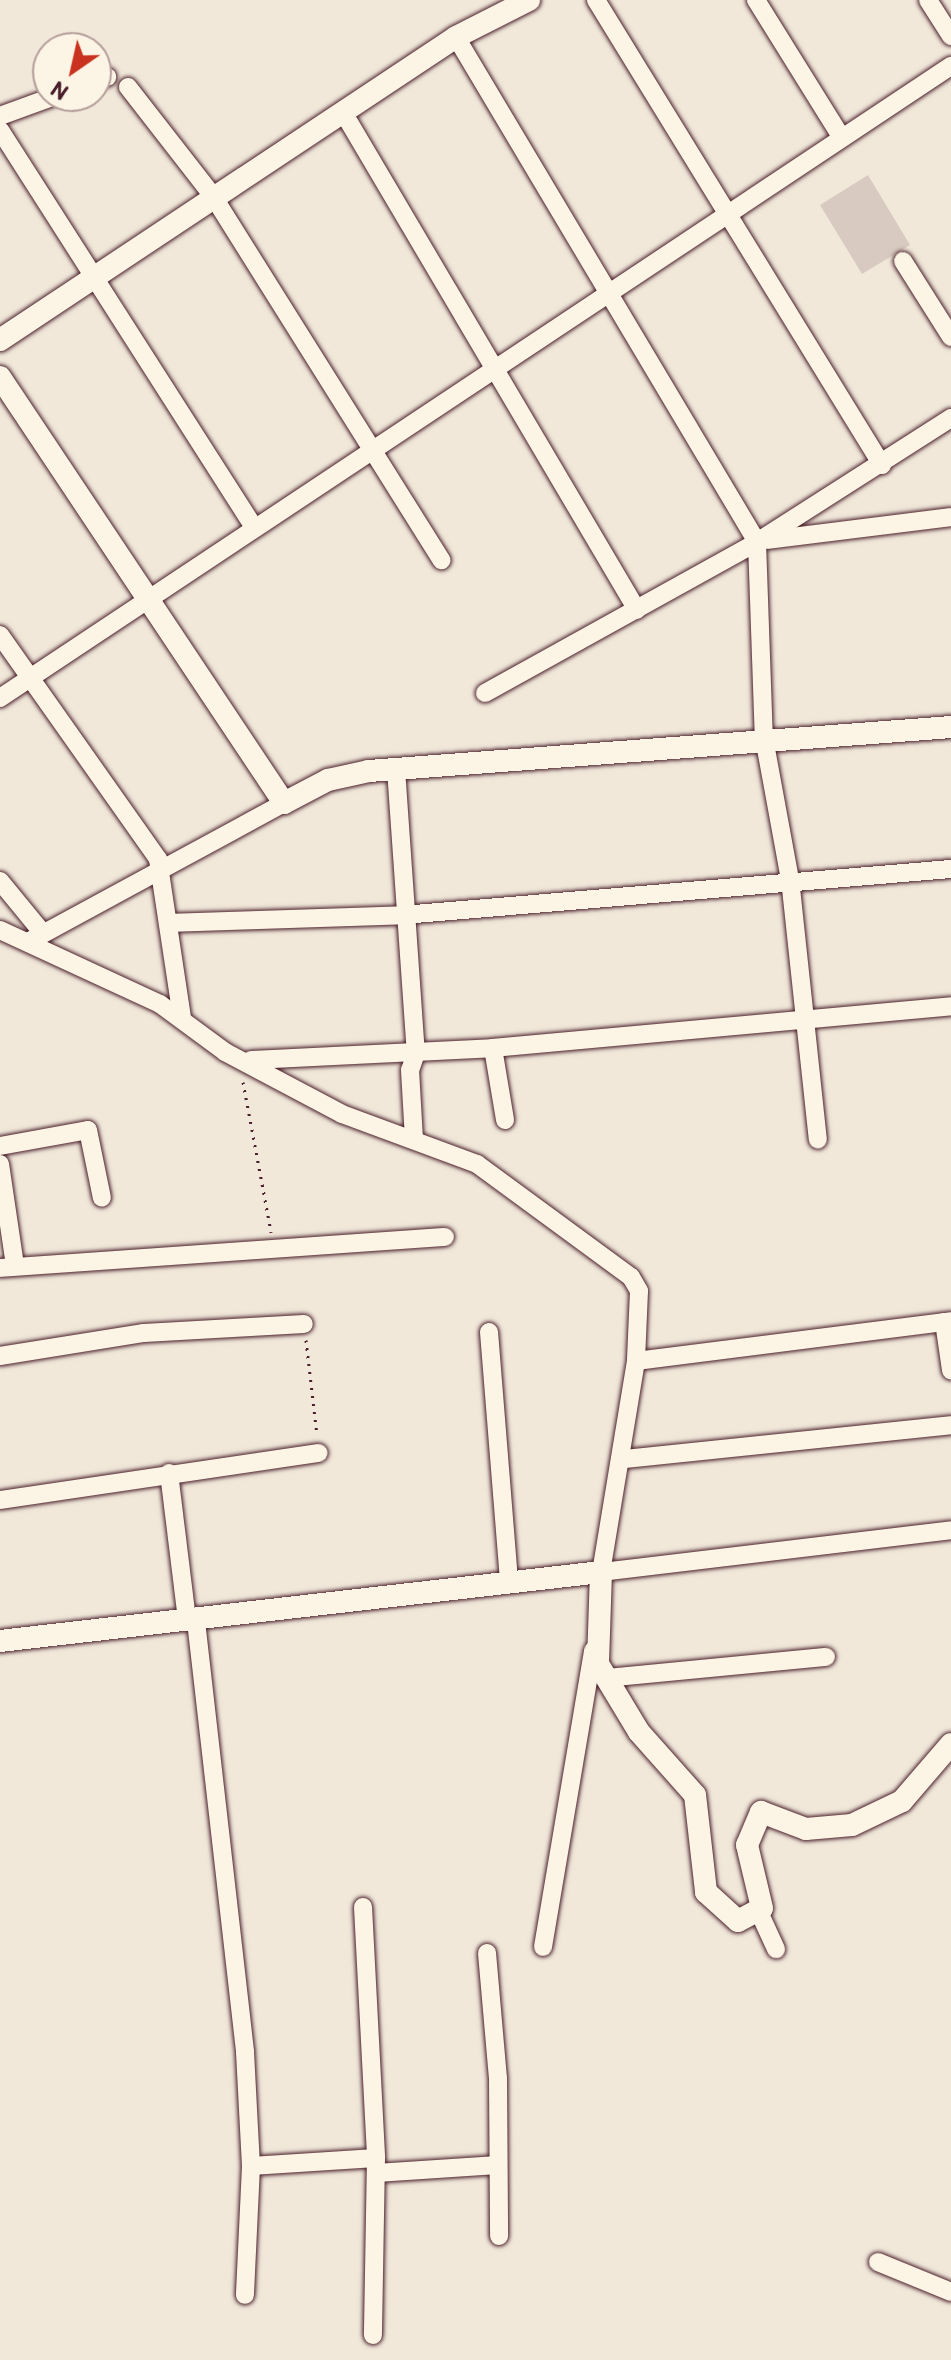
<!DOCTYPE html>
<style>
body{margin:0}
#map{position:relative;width:951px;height:2360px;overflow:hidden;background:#f1e8da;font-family:Itim,sans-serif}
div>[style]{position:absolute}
.green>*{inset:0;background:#d8cac0}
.path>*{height:3px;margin-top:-1.5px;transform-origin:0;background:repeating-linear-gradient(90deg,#4a1f2b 0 2px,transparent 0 8px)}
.roads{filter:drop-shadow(0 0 2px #4a1f2b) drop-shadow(0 0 2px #4a1f2b)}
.minor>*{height:18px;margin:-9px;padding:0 9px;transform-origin:9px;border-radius:9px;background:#fcf5e5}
.tertiary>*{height:22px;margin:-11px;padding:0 11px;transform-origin:11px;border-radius:11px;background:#fcf5e5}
span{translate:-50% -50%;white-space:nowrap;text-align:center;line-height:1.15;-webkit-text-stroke:8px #fcf5e5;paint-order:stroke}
.north{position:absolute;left:32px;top:32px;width:80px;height:80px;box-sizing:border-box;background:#fcf5e5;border:2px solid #b59f9b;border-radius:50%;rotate:214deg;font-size:22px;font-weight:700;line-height:32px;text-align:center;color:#4a1f2b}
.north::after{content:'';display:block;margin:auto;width:28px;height:36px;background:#c8321e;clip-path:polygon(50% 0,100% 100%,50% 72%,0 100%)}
</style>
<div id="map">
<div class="green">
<i style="clip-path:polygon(868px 175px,910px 245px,862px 274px,820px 205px)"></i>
</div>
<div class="path">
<i style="left:243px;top:1082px;width:153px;rotate:79.4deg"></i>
<i style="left:306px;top:1340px;width:96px;rotate:83.4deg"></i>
</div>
<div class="roads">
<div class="minor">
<i style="left:596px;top:0;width:546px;rotate:58.41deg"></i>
<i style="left:756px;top:0;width:159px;rotate:58.1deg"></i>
<i style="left:928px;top:0;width:43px;rotate:57.4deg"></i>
<i style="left:456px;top:37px;width:588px;rotate:59.2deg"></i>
<i style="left:757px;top:542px;width:196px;rotate:88deg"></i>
<i style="left:764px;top:738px;width:143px;rotate:79.6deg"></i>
<i style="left:790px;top:879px;width:262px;rotate:83.9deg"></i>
<i style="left:96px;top:81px;width:12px;rotate:-20deg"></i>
<i style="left:128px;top:87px;width:138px;rotate:52.1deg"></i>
<i style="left:213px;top:196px;width:430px;rotate:57.9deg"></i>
<i style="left:343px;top:112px;width:578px;rotate:59.44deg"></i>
<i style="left:0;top:116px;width:59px;rotate:-20deg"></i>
<i style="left:0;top:130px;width:471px;rotate:57.4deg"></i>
<i style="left:903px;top:261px;width:90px;rotate:57.7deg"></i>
<i style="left:767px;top:540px;width:185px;rotate:-7.1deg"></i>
<i style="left:0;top:635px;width:274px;rotate:54.8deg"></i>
<i style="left:158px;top:859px;width:161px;rotate:81.4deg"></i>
<i style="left:485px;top:693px;width:311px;rotate:-29deg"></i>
<i style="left:757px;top:542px;width:230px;rotate:-32.6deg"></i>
<i style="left:0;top:698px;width:1142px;rotate:-33.61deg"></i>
<i style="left:396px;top:769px;width:285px;rotate:86deg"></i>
<i style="left:416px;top:1053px;width:18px;rotate:109deg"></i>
<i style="left:410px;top:1070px;width:70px;rotate:86.7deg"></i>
<i style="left:0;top:881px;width:65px;rotate:50.6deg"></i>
<i style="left:168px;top:923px;width:235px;rotate:-1.9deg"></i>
<i style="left:403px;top:915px;width:550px;rotate:-4.8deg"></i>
<i style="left:0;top:930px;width:176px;rotate:24.8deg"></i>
<i style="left:160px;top:1004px;width:81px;rotate:36.4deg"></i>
<i style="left:225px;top:1052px;width:132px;rotate:27.9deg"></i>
<i style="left:342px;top:1114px;width:144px;rotate:20.3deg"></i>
<i style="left:477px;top:1164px;width:191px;rotate:36.3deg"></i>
<i style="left:631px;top:1277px;width:16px;rotate:60deg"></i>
<i style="left:639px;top:1291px;width:70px;rotate:92.5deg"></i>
<i style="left:636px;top:1361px;width:214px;rotate:99.4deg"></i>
<i style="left:601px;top:1572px;width:353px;rotate:-6.8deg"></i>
<i style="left:28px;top:942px;width:291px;rotate:-28.5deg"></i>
<i style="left:493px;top:1048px;width:73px;rotate:80.5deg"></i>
<i style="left:251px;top:1060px;width:242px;rotate:-2.8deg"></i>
<i style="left:493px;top:1048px;width:460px;rotate:-5.2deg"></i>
<i style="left:0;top:1146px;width:89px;rotate:-10.3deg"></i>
<i style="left:88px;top:1130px;width:69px;rotate:78.4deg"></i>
<i style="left:0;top:1164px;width:103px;rotate:81.6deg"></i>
<i style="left:0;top:1268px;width:446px;rotate:-4deg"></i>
<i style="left:944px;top:1322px;width:49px;rotate:81.7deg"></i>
<i style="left:489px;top:1332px;width:252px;rotate:85.4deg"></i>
<i style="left:0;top:1356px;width:146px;rotate:-9.1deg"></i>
<i style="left:144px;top:1333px;width:160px;rotate:-3.2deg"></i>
<i style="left:636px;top:1361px;width:318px;rotate:-7.2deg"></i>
<i style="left:624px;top:1459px;width:329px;rotate:-5.9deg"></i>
<i style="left:169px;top:1473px;width:148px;rotate:83deg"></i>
<i style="left:0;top:1500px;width:322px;rotate:-8.4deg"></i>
<i style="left:196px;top:1621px;width:434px;rotate:83.5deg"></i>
<i style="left:245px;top:2052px;width:114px;rotate:87deg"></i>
<i style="left:251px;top:2166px;width:129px;rotate:92.7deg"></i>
<i style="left:606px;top:1678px;width:221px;rotate:-5.5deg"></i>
<i style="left:363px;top:1907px;width:251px;rotate:87deg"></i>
<i style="left:376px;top:2158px;width:177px;rotate:91deg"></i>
<i style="left:759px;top:1912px;width:41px;rotate:65.3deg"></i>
<i style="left:543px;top:1947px;width:301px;rotate:-80.4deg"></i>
<i style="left:487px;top:1953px;width:125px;rotate:85deg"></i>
<i style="left:498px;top:2078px;width:158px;rotate:89.6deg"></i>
<i style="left:251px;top:2166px;width:125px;rotate:-3.7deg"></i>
<i style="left:376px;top:2173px;width:122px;rotate:-3.8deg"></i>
<i style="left:878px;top:2262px;width:79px;rotate:22.3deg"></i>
</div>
<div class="tertiary">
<i style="left:0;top:340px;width:547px;rotate:-33.6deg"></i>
<i style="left:456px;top:37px;width:82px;rotate:-26.9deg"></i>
<i style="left:0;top:377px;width:512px;rotate:56.31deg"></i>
<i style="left:284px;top:803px;width:50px;rotate:-27.6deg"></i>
<i style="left:328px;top:780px;width:42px;rotate:-12.4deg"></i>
<i style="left:369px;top:771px;width:584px;rotate:-4.32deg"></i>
<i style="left:0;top:1641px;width:605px;rotate:-6.55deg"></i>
<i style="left:601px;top:1572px;width:92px;rotate:91.9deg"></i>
<i style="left:598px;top:1664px;width:79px;rotate:58.9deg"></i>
<i style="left:639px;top:1732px;width:84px;rotate:48.4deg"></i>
<i style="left:695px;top:1795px;width:98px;rotate:83.5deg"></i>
<i style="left:706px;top:1892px;width:43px;rotate:42.2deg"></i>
<i style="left:738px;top:1921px;width:27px;rotate:-28deg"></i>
<i style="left:762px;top:1908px;width:65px;rotate:-103.4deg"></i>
<i style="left:747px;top:1845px;width:36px;rotate:-67deg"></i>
<i style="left:761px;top:1812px;width:48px;rotate:20.7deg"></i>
<i style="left:806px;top:1829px;width:46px;rotate:-5deg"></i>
<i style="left:852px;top:1825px;width:55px;rotate:-25.6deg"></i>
<i style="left:902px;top:1801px;width:75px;rotate:-49.3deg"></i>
</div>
</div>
<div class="north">N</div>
</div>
